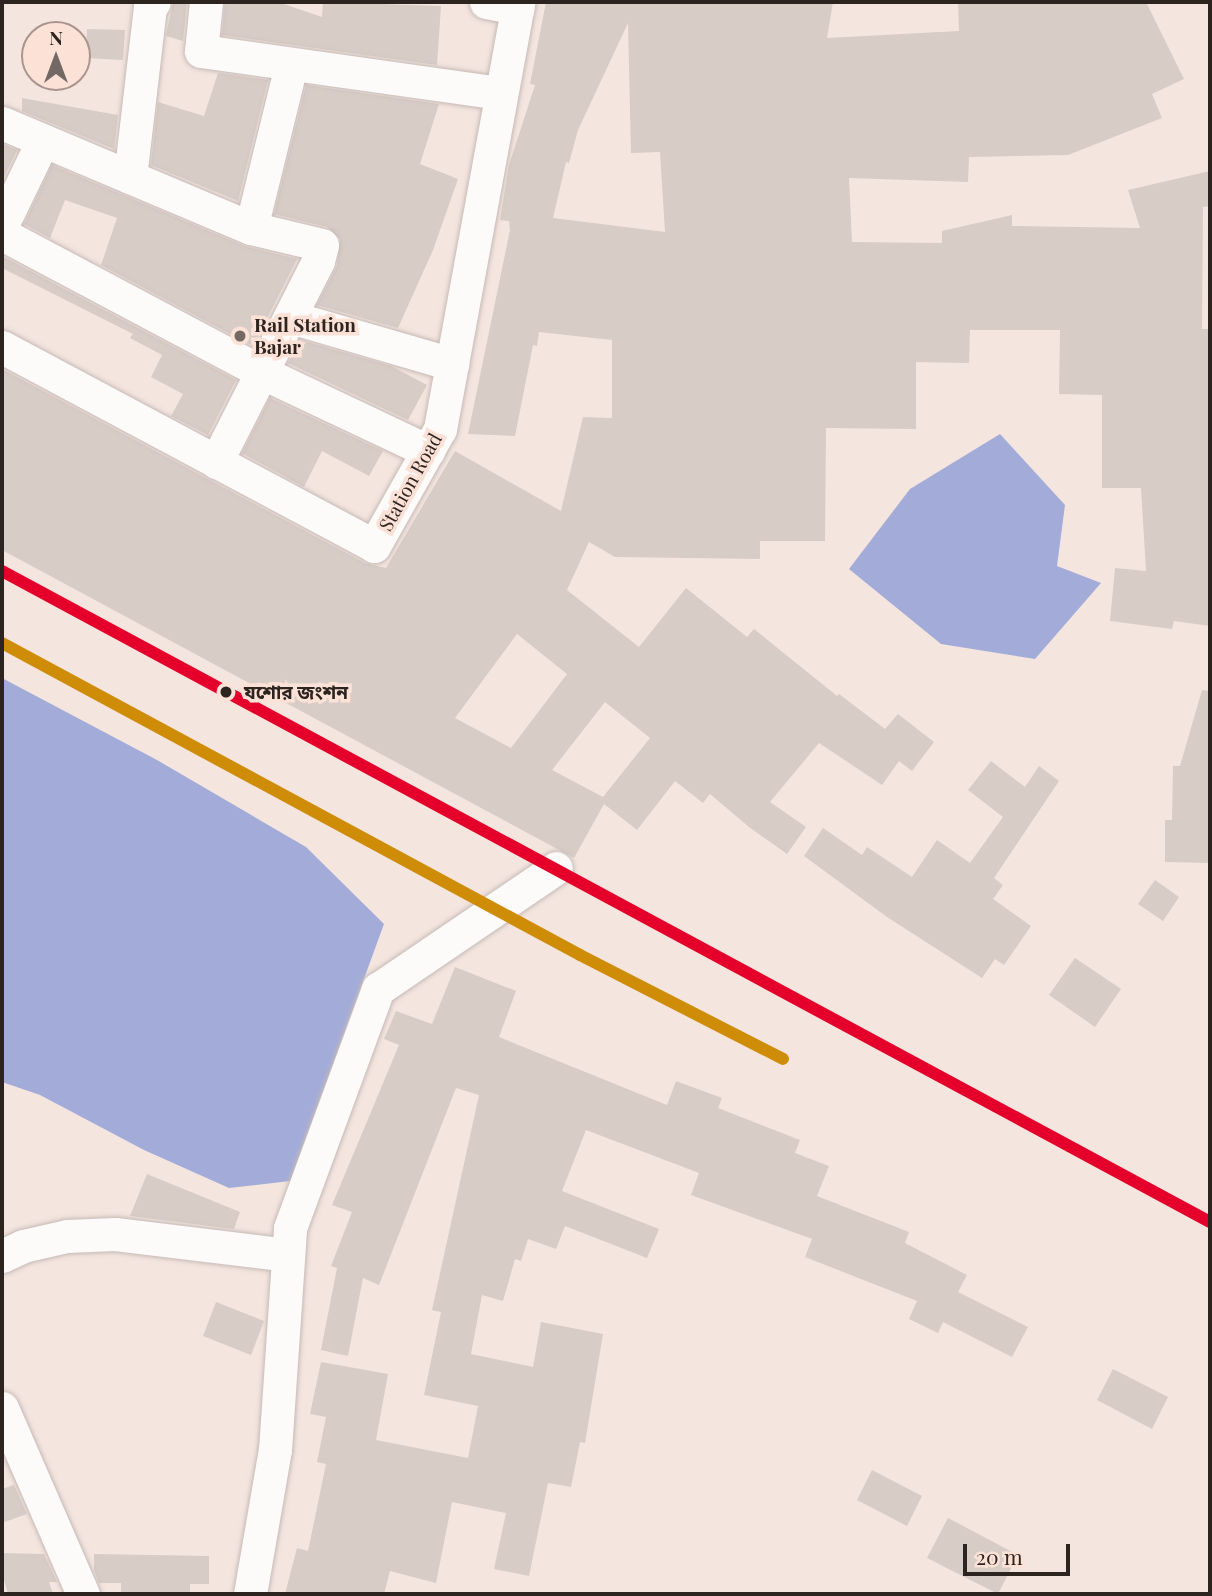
<!DOCTYPE html>
<meta charset="utf-8">
<style>
body{margin:0}
#map{position:relative;width:1212px;height:1596px;overflow:hidden;background:#f4e5df;font-family:"Playfair Display","Noto Sans Bengali",serif}
div>[style]{position:absolute}
.water>*{inset:0;background:#a3acd9}
.building>*{inset:0;background:#d8ccc7}
.roads{filter:drop-shadow(0 0 2px #c6bab6) drop-shadow(0 0 2px #c6bab6)}
.minor>*{height:33px;margin:-16.5px;padding:0 16.5px;transform-origin:16.5px;border-radius:16.5px;background:#fdfbfa}
.rail-1>*{height:12px;margin:-6px;padding:0 6px;transform-origin:6px;border-radius:6px;background:#e4002b}
.rail-2>*{height:12px;margin:-6px;padding:0 6px;transform-origin:6px;border-radius:6px;background:#cf8c06}
.dots>*{width:19px;height:19px;translate:-50% -50%;box-sizing:border-box;border:4px solid #fce1d7;border-radius:50%}
span{translate:-50% -50%;white-space:nowrap;text-align:center;line-height:1.15;-webkit-text-stroke:7px #fce1d7;paint-order:stroke}
.poi-label{font-size:19px;color:#2d2420;font-weight:700}
.left{translate:0 -50%;text-align:left}
.street-label{font-size:19px;color:#2d2420}
.stop-label{font-size:19px;color:#2d2420;font-weight:700}
.frame{position:absolute;inset:0;border:4px solid #2d2420;pointer-events:none}
.north{position:absolute;left:21px;top:21px;width:70px;height:70px;box-sizing:border-box;background:#fce1d7;border:2px solid #a9958e;border-radius:50%;rotate:0deg;font-size:19px;font-weight:700;line-height:28px;text-align:center;color:#2d2420}
.north::after{content:'';display:block;margin:auto;width:24px;height:32px;background:#736863;clip-path:polygon(50% 0,100% 100%,50% 72%,0 100%)}
.scale{position:absolute;left:963px;top:1544px;width:107px;height:32px;box-sizing:border-box;border:4px solid #2d2420;border-top:0;padding-left:9px;font-size:21px;line-height:24px;white-space:nowrap;color:#2d2420;-webkit-text-stroke:5px #fce1d7;paint-order:stroke}
</style>
<div id="map">
<div class="water">
<i style="clip-path:polygon(1000px 434px,1065px 505px,1057px 566px,1101px 583px,1035px 659px,941px 644px,849px 569px,910px 489px)"></i>
<i style="clip-path:polygon(2px 678px,157px 760px,306px 847px,384px 924px,290px 1181px,229px 1188px,144px 1150px,40px 1095px,2px 1082px)"></i>
</div>
<div class="building">
<i style="clip-path:polygon(173px 2px,187px 2px,183px 41px,166px 36px)"></i>
<i style="clip-path:polygon(225px 2px,278px 2px,322px 17px,323px 2px,441px 6px,437px 65px,222px 35px)"></i>
<i style="clip-path:polygon(evenodd,546px 2px,833px 2px,827px 38px,959px 31px,958px 2px,1146px 2px,1184px 79px,1152px 94px,1162px 118px,1068px 155px,969px 157px,968px 182px,849px 178px,852px 242px,942px 243px,942px 231px,1012px 215px,1012px 226px,1140px 228px,1128px 190px,1210px 171px,1210px 206px,1203px 207px,1202px 329px,1209px 329px,1210px 626px,1174px 621px,1172px 629px,1110px 621px,1115px 568px,1146px 571px,1141px 488px,1102px 488px,1102px 395px,1059px 394px,1060px 330px,970px 330px,969px 363px,916px 362px,916px 429px,826px 428px,825px 541px,760px 541px,760px 559px,615px 557px,589px 542px,567px 590px,639px 647px,686px 588px,747px 637px,754px 629px,837px 696px,839px 694px,885px 729px,898px 714px,934px 742px,912px 771px,899px 761px,882px 785px,819px 743px,770px 802px,806px 827px,787px 854px,749px 827px,710px 794px,703px 803px,675px 781px,637px 830px,604px 804px,574px 858px,2px 550px,2px 369px,365px 563px,386px 568px,455px 451px,561px 511px,583px 417px,612px 418px,612px 340px,539px 332px,537px 346px,533px 345px,515px 436px,468px 434px,510px 230px,509px 221px,500px 220px,509px 165px,535px 85px,530px 84px,546px 2px,628px 23px,631px 153px,660px 152px,665px 232px,553px 218px,566px 162px,569px 163px,578px 130px,628px 23px,546px 2px,517px 634px,567px 674px,511px 748px,455px 718px,517px 634px,546px 2px,605px 702px,650px 738px,603px 797px,552px 770px,605px 702px)"></i>
<i style="clip-path:polygon(87px 29px,125px 30px,123px 60px,86px 58px)"></i>
<i style="clip-path:polygon(218px 73px,268px 80px,238px 201px,151px 165px,158px 102px,204px 116px)"></i>
<i style="clip-path:polygon(306px 85px,439px 104px,420px 164px,458px 179px,433px 250px,398px 328px,317px 305px,337px 266px,340px 239px,327px 227px,274px 214px)"></i>
<i style="clip-path:polygon(22px 98px,118px 115px,114px 149px,22px 111px)"></i>
<i style="clip-path:polygon(2px 144px,17px 150px,2px 181px)"></i>
<i style="clip-path:polygon(52px 165px,244px 246px,297px 259px,253px 346px,101px 265px,117px 218px,65px 200px,50px 238px,24px 224px)"></i>
<i style="clip-path:polygon(2px 256px,236px 380px,208px 435px,171px 416px,183px 394px,151px 377px,162px 355px,130px 338px,133px 334px,2px 268px)"></i>
<i style="clip-path:polygon(300px 340px,391px 366px,427px 385px,408px 420px,288px 363px)"></i>
<i style="clip-path:polygon(270px 398px,383px 451px,369px 476px,322px 451px,304px 487px,242px 453px)"></i>
<i style="clip-path:polygon(1202px 690px,1210px 691px,1210px 863px,1165px 862px,1165px 820px,1172px 820px,1173px 766px,1180px 766px)"></i>
<i style="clip-path:polygon(991px 761px,1025px 787px,1039px 766px,1059px 781px,994px 878px,1003px 885px,993px 899px,1031px 926px,1004px 965px,995px 959px,982px 978px,887px 917px,804px 856px,823px 828px,862px 855px,867px 847px,912px 877px,937px 840px,970px 863px,1003px 817px,968px 790px)"></i>
<i style="clip-path:polygon(1155px 880px,1179px 897px,1163px 921px,1138px 904px)"></i>
<i style="clip-path:polygon(1075px 958px,1121px 989px,1095px 1027px,1049px 995px)"></i>
<i style="clip-path:polygon(455px 967px,516px 991px,499px 1037px,667px 1105px,676px 1081px,722px 1098px,718px 1108px,800px 1140px,795px 1153px,829px 1166px,817px 1196px,909px 1232px,905px 1243px,967px 1275px,958px 1292px,1028px 1327px,1012px 1357px,943px 1322px,938px 1333px,909px 1319px,917px 1301px,805px 1257px,812px 1239px,691px 1195px,699px 1173px,586px 1130px,562px 1191px,659px 1229px,647px 1258px,565px 1226px,556px 1249px,528px 1239px,521px 1261px,515px 1259px,503px 1301px,482px 1295px,471px 1354px,533px 1367px,541px 1322px,603px 1334px,585px 1443px,580px 1442px,571px 1487px,548px 1483px,529px 1576px,494px 1569px,506px 1513px,452px 1502px,436px 1583px,390px 1571px,384px 1594px,285px 1594px,297px 1548px,308px 1551px,326px 1464px,317px 1462px,326px 1417px,310px 1414px,321px 1362px,388px 1374px,376px 1440px,468px 1458px,478px 1406px,424px 1395px,441px 1312px,432px 1310px,479px 1095px,456px 1088px,379px 1285px,363px 1278px,348px 1356px,321px 1350px,337px 1268px,331px 1266px,352px 1212px,332px 1205px,399px 1045px,384px 1039px,396px 1011px,432px 1024px)"></i>
<i style="clip-path:polygon(147px 1174px,240px 1212px,234px 1229px,130px 1216px)"></i>
<i style="clip-path:polygon(216px 1302px,264px 1321px,251px 1355px,203px 1336px)"></i>
<i style="clip-path:polygon(1113px 1369px,1168px 1397px,1152px 1429px,1097px 1400px)"></i>
<i style="clip-path:polygon(872px 1470px,922px 1496px,907px 1526px,857px 1500px)"></i>
<i style="clip-path:polygon(14px 1485px,27px 1514px,2px 1523px,2px 1489px)"></i>
<i style="clip-path:polygon(948px 1518px,1018px 1555px,998px 1594px,927px 1558px)"></i>
<i style="clip-path:polygon(2px 1553px,44px 1554px,57px 1582px,49px 1582px,53px 1594px,8px 1594px,2px 1573px)"></i>
<i style="clip-path:polygon(94px 1554px,209px 1556px,209px 1584px,190px 1584px,190px 1594px,121px 1594px,121px 1583px,99px 1583px,94px 1570px)"></i>
</div>
<div class="roads">
<div class="minor">
<i style="left:206px;top:2px;width:49px;rotate:95.8deg"></i>
<i style="left:201px;top:51px;width:303px;rotate:8deg"></i>
<i style="left:486px;top:2px;width:32px;rotate:11deg"></i>
<i style="left:2px;top:123px;width:270px;rotate:22.9deg"></i>
<i style="left:130px;top:177px;width:171px;rotate:-83.3deg"></i>
<i style="left:150px;top:7px;width:6px;rotate:-51deg"></i>
<i style="left:2px;top:225px;width:94px;rotate:-64.2deg"></i>
<i style="left:2px;top:234px;width:293px;rotate:28deg"></i>
<i style="left:261px;top:372px;width:185px;rotate:25.3deg"></i>
<i style="left:290px;top:317px;width:169px;rotate:16.2deg"></i>
<i style="left:2px;top:347px;width:422px;rotate:28.1deg"></i>
<i style="left:374px;top:546px;width:134px;rotate:-60.6deg"></i>
<i style="left:440px;top:429px;width:434px;rotate:-79.6deg"></i>
<i style="left:216px;top:462px;width:225px;rotate:-63.1deg"></i>
<i style="left:318px;top:261px;width:16px;rotate:-76deg"></i>
<i style="left:322px;top:245px;width:73px;rotate:-166.5deg"></i>
<i style="left:251px;top:228px;width:168px;rotate:-76.2deg"></i>
<i style="left:2px;top:1256px;width:23px;rotate:-25deg"></i>
<i style="left:23px;top:1246px;width:45px;rotate:-12.8deg"></i>
<i style="left:67px;top:1236px;width:48px;rotate:-2.4deg"></i>
<i style="left:115px;top:1234px;width:174px;rotate:6.9deg"></i>
<i style="left:2px;top:1408px;width:203px;rotate:66.5deg"></i>
<i style="left:250px;top:1594px;width:146px;rotate:-80.2deg"></i>
<i style="left:275px;top:1450px;width:223px;rotate:-86.1deg"></i>
<i style="left:290px;top:1228px;width:255px;rotate:-69.8deg"></i>
<i style="left:378px;top:989px;width:215px;rotate:-34.2deg"></i>
</div>
</div>
<div class="rail-1">
<i style="left:2px;top:571px;width:1372px;rotate:28.32deg"></i>
</div>
<div class="rail-2">
<i style="left:2px;top:643px;width:657px;rotate:28.36deg"></i>
<i style="left:580px;top:955px;width:228px;rotate:27.1deg"></i>
</div>
<div class="dots">
<i style="left:240px;top:336px;background:#736863"></i>
<i style="left:226px;top:692px;background:#2d2420"></i>
</div>
<div class="poi-label">
<span class="left" style="left:254px;top:336px">Rail Station<br>Bajar</span>
</div>
<div class="street-label">
<span style="left:410px;top:482px;rotate:-61deg">Station Road</span>
</div>
<div class="stop-label">
<span class="left" style="left:244px;top:692px">যশোর জংশন</span>
</div>
<div class="frame"></div>
<div class="north">N</div>
<div class="scale">20 m</div>
</div>
